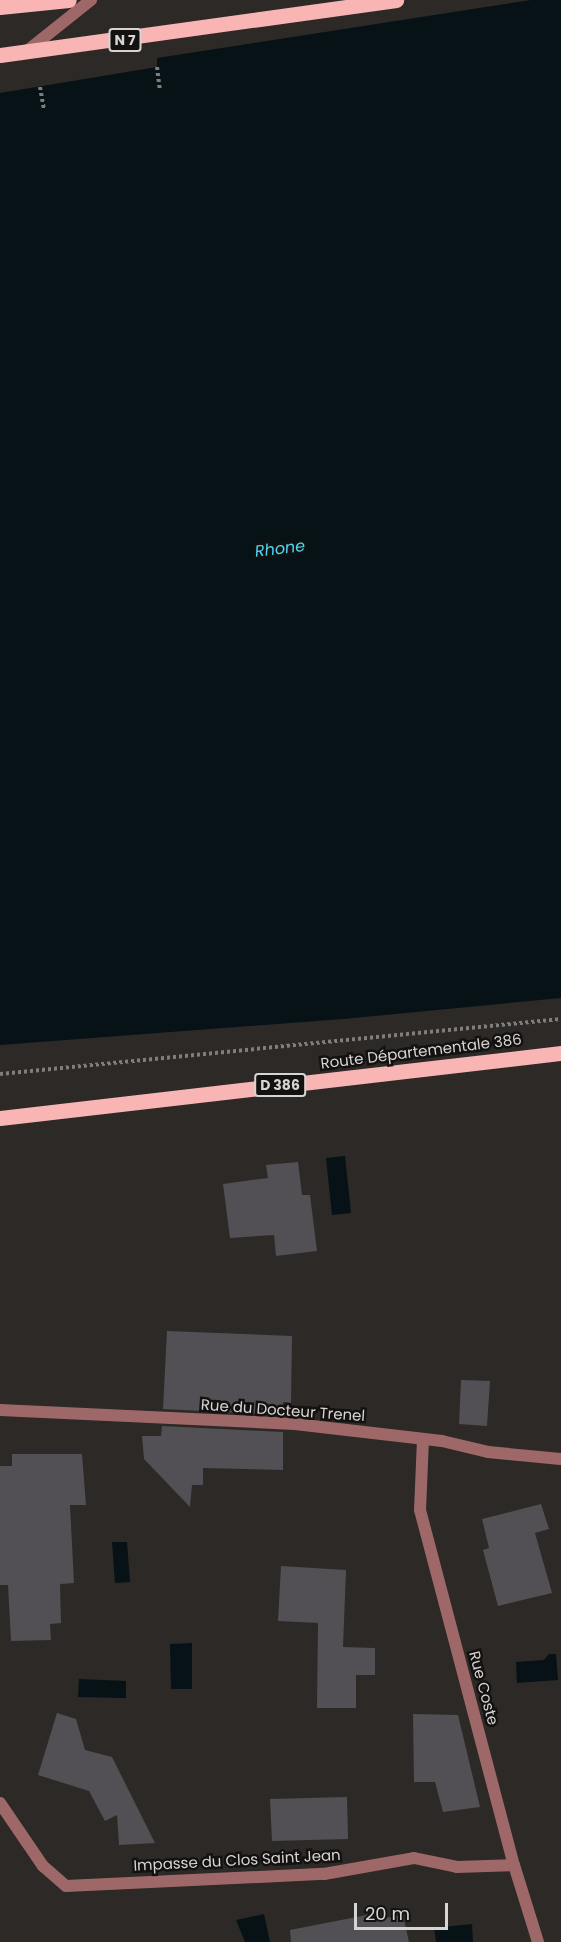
<!DOCTYPE html>
<meta charset="utf-8">
<style>
body{margin:0}
#map{position:relative;width:561px;height:1942px;overflow:hidden;background:#2d2926;font-family:Poppins,sans-serif}
div>[style]{position:absolute}
.water>*{inset:0;background:#061215}
.building>*{inset:0;background:#525054}
.path>*{height:4px;margin-top:-2px;transform-origin:0;background:repeating-linear-gradient(90deg,#807d7b 0 3px,transparent 0 6px)}
.minor>*{height:12px;margin:-6px;padding:0 6px;transform-origin:6px;border-radius:6px;background:#9e6868}
.primary>*{height:15px;margin:-7.5px;padding:0 7.5px;transform-origin:7.5px;border-radius:7.5px;background:#f8b5b4}
span{translate:-50% -50%;white-space:nowrap;text-align:center;line-height:1.15;-webkit-text-stroke:5px #141211;paint-order:stroke}
.shield-label span{padding:2px 4px;background:#141211;border:2px solid;border-radius:4px;-webkit-text-stroke-width:0}
.shield-label{font-size:14px;color:#d7d5d3;font-weight:700}
.street-label{font-size:15px;color:#d7d5d3}
.water-label{font-size:16px;color:#4bd8f7;font-style:italic}
.scale{position:absolute;left:354px;top:1903px;width:94px;height:27px;box-sizing:border-box;border:3px solid #d7d5d3;border-top:0;padding-left:8px;font-size:18px;line-height:21px;white-space:nowrap;color:#d7d5d3;-webkit-text-stroke:4px #141211;paint-order:stroke}
</style>
<div id="map">
<div class="water">
<i style="clip-path:polygon(531px 0,561px 0,561px 998px,343px 1019px,0 1045px,0 93px,157px 67px,157px 58px)"></i>
<i style="clip-path:polygon(345px 1156px,351px 1213px,332px 1215px,326px 1158px)"></i>
<i style="clip-path:polygon(112px 1542px,127px 1542px,130px 1582px,115px 1583px)"></i>
<i style="clip-path:polygon(192px 1643px,192px 1689px,171px 1689px,170px 1644px)"></i>
<i style="clip-path:polygon(549px 1654px,556px 1654px,558px 1680px,517px 1683px,516px 1662px,544px 1660px)"></i>
<i style="clip-path:polygon(79px 1679px,126px 1681px,126px 1698px,78px 1697px)"></i>
<i style="clip-path:polygon(264px 1914px,270px 1942px,245px 1942px,236px 1920px)"></i>
<i style="clip-path:polygon(472px 1924px,473px 1942px,436px 1942px,434px 1928px)"></i>
</div>
<div class="building">
<i style="clip-path:polygon(298px 1162px,302px 1195px,310px 1195px,317px 1251px,276px 1256px,274px 1235px,230px 1238px,223px 1184px,268px 1178px,266px 1165px)"></i>
<i style="clip-path:polygon(167px 1331px,292px 1336px,291px 1403px,283px 1402px,283px 1415px,163px 1409px)"></i>
<i style="clip-path:polygon(461px 1380px,490px 1381px,487px 1426px,459px 1424px)"></i>
<i style="clip-path:polygon(162px 1426px,283px 1432px,283px 1470px,203px 1468px,203px 1485px,192px 1485px,190px 1507px,144px 1459px,142px 1436px,161px 1436px)"></i>
<i style="clip-path:polygon(12px 1454px,82px 1454px,86px 1505px,70px 1505px,74px 1583px,60px 1584px,61px 1623px,50px 1624px,51px 1640px,11px 1641px,8px 1585px,0 1585px,0 1466px,12px 1466px)"></i>
<i style="clip-path:polygon(541px 1504px,549px 1529px,535px 1533px,552px 1593px,498px 1606px,483px 1550px,489px 1548px,482px 1519px)"></i>
<i style="clip-path:polygon(281px 1566px,346px 1570px,343px 1647px,375px 1648px,375px 1675px,356px 1675px,356px 1708px,317px 1708px,318px 1623px,278px 1621px)"></i>
<i style="clip-path:polygon(57px 1713px,76px 1719px,85px 1750px,112px 1757px,155px 1843px,119px 1845px,117px 1815px,105px 1821px,89px 1791px,38px 1775px)"></i>
<i style="clip-path:polygon(413px 1714px,458px 1715px,480px 1807px,443px 1812px,435px 1782px,414px 1782px)"></i>
<i style="clip-path:polygon(347px 1797px,348px 1839px,272px 1841px,270px 1799px)"></i>
<i style="clip-path:polygon(367px 1915px,368px 1921px,403px 1915px,409px 1942px,291px 1942px,290px 1930px)"></i>
</div>
<div class="path">
<i style="left:157px;top:67px;width:24px;rotate:83deg"></i>
<i style="left:40px;top:87px;width:23px;rotate:80deg"></i>
<i style="left:0;top:1074px;width:564px;rotate:-5.6deg"></i>
</div>
<div class="minor">
<i style="left:27px;top:51px;width:82px;rotate:-38.6deg"></i>
<i style="left:0;top:1410px;width:295px;rotate:2.7deg"></i>
<i style="left:295px;top:1424px;width:148px;rotate:6.6deg"></i>
<i style="left:442px;top:1441px;width:47px;rotate:13.4deg"></i>
<i style="left:488px;top:1452px;width:73px;rotate:5.5deg"></i>
<i style="left:423px;top:1439px;width:71px;rotate:92.4deg"></i>
<i style="left:420px;top:1510px;width:367px;rotate:75.2deg"></i>
<i style="left:514px;top:1865px;width:81px;rotate:72.7deg"></i>
<i style="left:0;top:1803px;width:76px;rotate:55.7deg"></i>
<i style="left:43px;top:1866px;width:30px;rotate:41deg"></i>
<i style="left:66px;top:1886px;width:258px;rotate:-2.7deg"></i>
<i style="left:324px;top:1874px;width:91px;rotate:-10.1deg"></i>
<i style="left:414px;top:1858px;width:44px;rotate:11.8deg"></i>
<i style="left:457px;top:1867px;width:57px;rotate:-2deg"></i>
</div>
<div class="primary">
<i style="left:0;top:7px;width:69px;rotate:-5.8deg"></i>
<i style="left:0;top:55px;width:400px;rotate:-7.9deg"></i>
<i style="left:0;top:1118px;width:565px;rotate:-6.61deg"></i>
</div>
<div class="shield-label">
<span style="left:125px;top:40px">N 7</span>
<span style="left:280px;top:1085px">D 386</span>
</div>
<div class="street-label">
<span style="left:421px;top:1051px;rotate:-7deg">Route Départementale 386</span>
<span style="left:283px;top:1410px;rotate:4deg">Rue du Docteur Trenel</span>
<span style="left:484px;top:1688px;rotate:75deg">Rue Coste</span>
<span style="left:237px;top:1860px;rotate:-3deg">Impasse du Clos Saint Jean</span>
</div>
<div class="water-label">
<span style="left:280px;top:549px;rotate:-7deg">Rhone</span>
</div>
<div class="scale">20 m</div>
</div>
